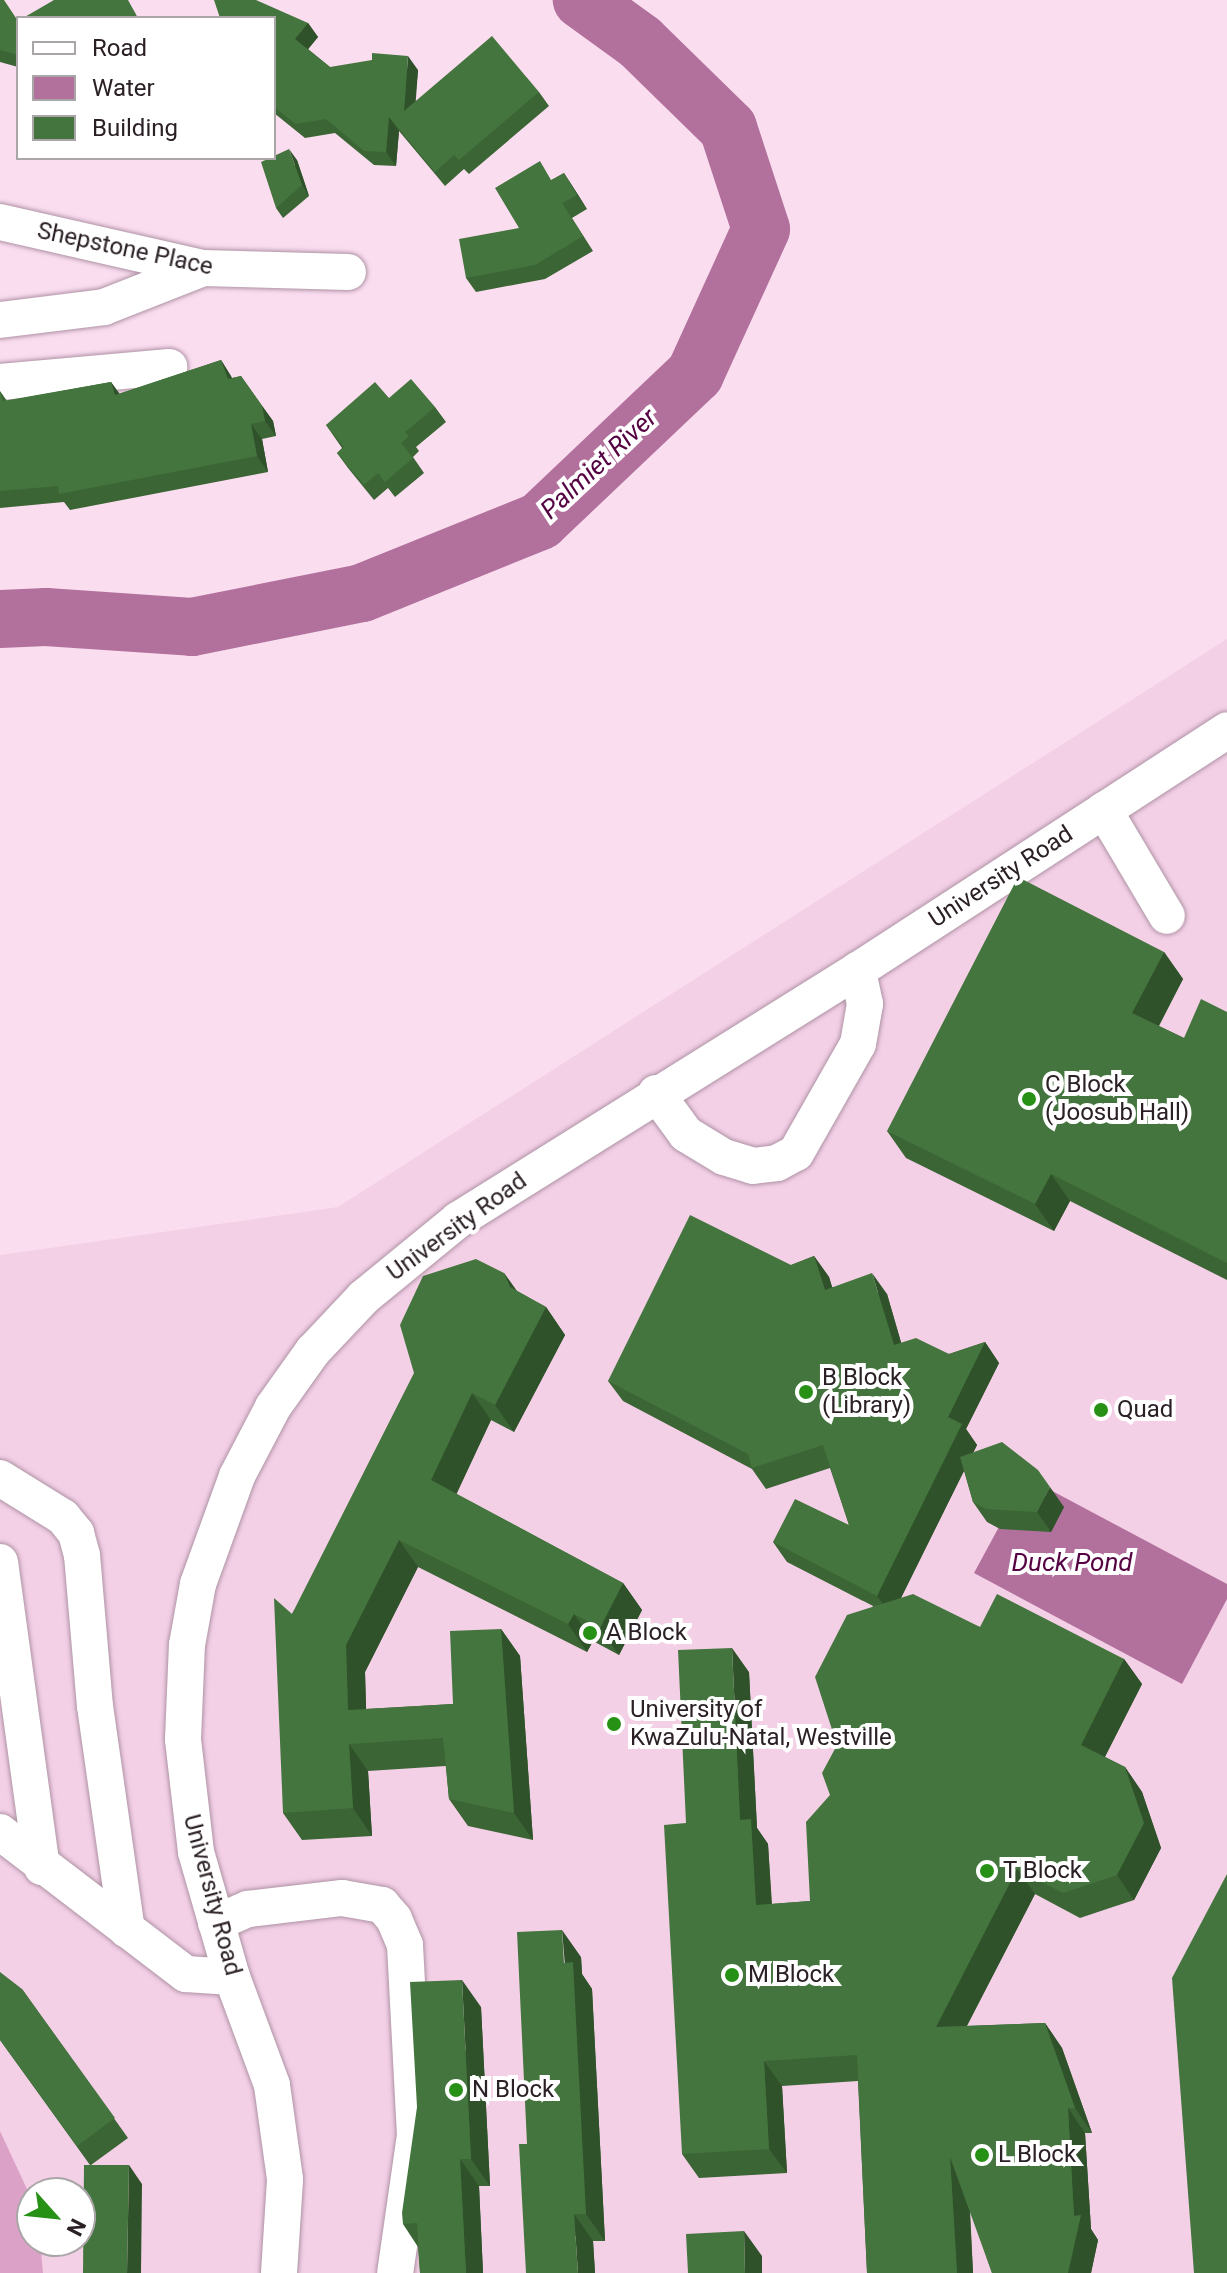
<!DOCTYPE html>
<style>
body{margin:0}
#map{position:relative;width:1227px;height:2273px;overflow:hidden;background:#fbddf0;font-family:Roboto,sans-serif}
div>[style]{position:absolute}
.built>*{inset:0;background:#f4d0e7}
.green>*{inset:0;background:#dba1c7}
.water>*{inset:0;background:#b1719c}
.river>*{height:58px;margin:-29px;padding:0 29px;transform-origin:29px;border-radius:29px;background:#b1719c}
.roads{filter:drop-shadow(0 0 2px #ae93a4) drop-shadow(0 0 2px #ae93a4)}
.minor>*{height:36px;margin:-18px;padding:0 18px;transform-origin:18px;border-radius:18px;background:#fff}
.wall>*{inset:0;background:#3b6535}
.shaded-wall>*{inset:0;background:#30522b}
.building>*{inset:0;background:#45753e}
.dots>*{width:22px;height:22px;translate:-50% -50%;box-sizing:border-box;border:4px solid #fff;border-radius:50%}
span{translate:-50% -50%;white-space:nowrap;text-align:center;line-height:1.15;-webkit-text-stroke:8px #fff;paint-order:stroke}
.street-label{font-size:24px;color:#2a2026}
.poi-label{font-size:24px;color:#2a2026}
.left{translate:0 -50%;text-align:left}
.water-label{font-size:26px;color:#550343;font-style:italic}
.legend{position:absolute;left:16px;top:16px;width:260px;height:144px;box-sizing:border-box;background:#fff;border:2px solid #aaa6a8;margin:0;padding:10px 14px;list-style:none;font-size:24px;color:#2a2026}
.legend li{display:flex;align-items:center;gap:16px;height:40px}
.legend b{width:40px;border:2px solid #aaa6a8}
.north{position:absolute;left:16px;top:2177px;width:80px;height:80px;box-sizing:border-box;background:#fff;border:2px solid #aaa6a8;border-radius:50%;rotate:117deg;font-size:22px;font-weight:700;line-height:32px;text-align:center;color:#2a2026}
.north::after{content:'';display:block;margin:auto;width:28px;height:36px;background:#269115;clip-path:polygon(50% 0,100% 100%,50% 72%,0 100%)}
</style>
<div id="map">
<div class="built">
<i style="clip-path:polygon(evenodd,1227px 639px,1227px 2273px,0 2273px,0 1255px,338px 1207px,1227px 639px,32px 2193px,80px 2193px,80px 2241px,32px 2241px,32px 2193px)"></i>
</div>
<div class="green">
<i style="clip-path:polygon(0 2131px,32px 2200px,32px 2241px,40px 2241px,43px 2273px,0 2273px)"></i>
</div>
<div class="water">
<i style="clip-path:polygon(1026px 1477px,1227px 1584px,1227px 1599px,1182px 1684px,974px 1573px)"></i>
</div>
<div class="river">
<i style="left:0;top:619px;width:46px;rotate:-2.5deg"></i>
<i style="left:46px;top:617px;width:146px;rotate:3.9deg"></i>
<i style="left:192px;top:627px;width:173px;rotate:-11.3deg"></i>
<i style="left:362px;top:593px;width:192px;rotate:-22deg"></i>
<i style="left:540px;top:521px;width:214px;rotate:-43.5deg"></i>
<i style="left:695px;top:374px;width:159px;rotate:-65.5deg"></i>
<i style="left:761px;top:229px;width:106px;rotate:-108.1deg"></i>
<i style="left:728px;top:128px;width:123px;rotate:-135.7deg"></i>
<i style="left:640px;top:42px;width:72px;rotate:-144.1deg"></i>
</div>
<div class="roads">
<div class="minor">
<i style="left:0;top:222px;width:208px;rotate:12.8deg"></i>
<i style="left:203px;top:268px;width:145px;rotate:1.6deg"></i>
<i style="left:0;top:320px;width:105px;rotate:-7.1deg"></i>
<i style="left:104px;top:307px;width:106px;rotate:-21.5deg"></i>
<i style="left:0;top:382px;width:170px;rotate:-5.1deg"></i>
<i style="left:1104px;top:810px;width:123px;rotate:59.3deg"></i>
<i style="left:656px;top:1093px;width:51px;rotate:53.8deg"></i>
<i style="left:686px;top:1134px;width:44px;rotate:31.2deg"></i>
<i style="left:724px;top:1157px;width:30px;rotate:17deg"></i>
<i style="left:753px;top:1166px;width:24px;rotate:-7deg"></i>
<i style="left:777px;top:1163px;width:21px;rotate:-28deg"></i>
<i style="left:796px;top:1153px;width:125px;rotate:-60.4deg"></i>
<i style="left:858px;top:1044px;width:41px;rotate:-80.1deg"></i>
<i style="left:865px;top:1004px;width:35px;rotate:-102deg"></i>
<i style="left:0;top:1478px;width:74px;rotate:31.8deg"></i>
<i style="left:63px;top:1517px;width:21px;rotate:51deg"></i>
<i style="left:76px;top:1533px;width:23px;rotate:75deg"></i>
<i style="left:82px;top:1555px;width:152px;rotate:85.1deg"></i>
<i style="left:95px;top:1706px;width:226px;rotate:81.9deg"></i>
<i style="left:0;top:1562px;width:308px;rotate:82.2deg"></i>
<i style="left:0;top:1832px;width:234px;rotate:37.4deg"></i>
<i style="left:186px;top:1974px;width:46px;rotate:3.7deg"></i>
<i style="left:216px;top:1923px;width:35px;rotate:-24deg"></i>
<i style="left:248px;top:1909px;width:95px;rotate:-6.7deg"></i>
<i style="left:342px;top:1898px;width:41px;rotate:9.9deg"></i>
<i style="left:382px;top:1905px;width:18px;rotate:49deg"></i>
<i style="left:394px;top:1919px;width:28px;rotate:67deg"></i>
<i style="left:405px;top:1945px;width:190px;rotate:87deg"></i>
<i style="left:415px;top:2135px;width:139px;rotate:98.2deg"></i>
<i style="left:279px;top:2273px;width:94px;rotate:-86.3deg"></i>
<i style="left:285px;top:2179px;width:95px;rotate:-97.9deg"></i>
<i style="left:272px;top:2085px;width:115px;rotate:-110.3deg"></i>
<i style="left:232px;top:1977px;width:130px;rotate:-106.1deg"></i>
<i style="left:196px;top:1852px;width:114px;rotate:-96.6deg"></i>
<i style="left:183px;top:1739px;width:94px;rotate:-87.6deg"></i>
<i style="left:187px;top:1645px;width:62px;rotate:-79.8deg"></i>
<i style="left:198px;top:1584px;width:115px;rotate:-70.1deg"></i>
<i style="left:237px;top:1476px;width:78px;rotate:-62.4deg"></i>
<i style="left:273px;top:1407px;width:69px;rotate:-54.5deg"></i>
<i style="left:313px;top:1351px;width:74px;rotate:-46.6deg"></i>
<i style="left:364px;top:1297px;width:122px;rotate:-39.3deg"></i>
<i style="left:458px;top:1220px;width:472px;rotate:-32deg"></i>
<i style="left:858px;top:970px;width:440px;rotate:-33deg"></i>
</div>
</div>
<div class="wall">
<i style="clip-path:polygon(0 0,18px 21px,18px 67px,0 62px)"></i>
<i style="clip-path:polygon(274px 18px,308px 23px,318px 37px,308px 49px,330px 67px,418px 70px,415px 101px,539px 92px,549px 106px,469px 174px,464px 169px,445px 186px,399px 131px,396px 166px,374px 165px,335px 133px,305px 138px,274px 113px)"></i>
<i style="clip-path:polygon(297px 160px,309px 196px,283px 218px,276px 208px)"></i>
<i style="clip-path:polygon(564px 173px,587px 209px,572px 218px,593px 251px,545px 279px,476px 292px,466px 278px,519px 228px,552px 180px)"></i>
<i style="clip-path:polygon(221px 360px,232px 378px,241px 376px,273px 421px,276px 436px,262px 439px,268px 472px,70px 510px,64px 502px,0 508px,0 391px,7px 401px,111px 382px,119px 394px)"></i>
<i style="clip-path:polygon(389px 398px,435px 407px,446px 422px,416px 447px,419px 451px,413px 457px,424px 473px,395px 497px,388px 488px,374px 500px,348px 468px,337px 453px,342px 448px,326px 425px)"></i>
<i style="clip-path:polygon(1164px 952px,1183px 979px,1159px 1026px,1184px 1038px,1227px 1012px,1227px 1280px,1070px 1201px,1054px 1231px,906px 1158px,887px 1131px)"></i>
<i style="clip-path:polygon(814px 1256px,829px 1277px,832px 1287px,887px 1294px,901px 1343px,949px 1354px,985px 1342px,999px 1363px,966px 1429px,977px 1445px,973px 1453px,1064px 1507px,1051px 1532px,1000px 1529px,987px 1522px,973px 1502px,964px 1470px,901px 1598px,980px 1627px,1124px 1659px,1142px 1684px,1105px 1757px,1125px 1767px,1142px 1792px,1161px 1848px,1134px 1900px,1080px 1918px,1035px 1894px,967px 2026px,1045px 2023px,1062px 2048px,1092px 2133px,1085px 2133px,1091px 2229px,1098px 2240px,1091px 2273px,992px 2273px,970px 2209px,973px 2273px,867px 2273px,858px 2081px,782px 2086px,787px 2173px,699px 2178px,682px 2154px,686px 1823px,749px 1672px,757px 1828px,768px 1844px,772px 1904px,810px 1901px,830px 1795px,837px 1745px,873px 1606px,787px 1562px,773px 1542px,849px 1525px,830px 1468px,766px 1489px,752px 1469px,623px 1401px,608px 1381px,791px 1265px)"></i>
<i style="clip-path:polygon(504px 1273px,517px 1291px,546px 1307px,565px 1335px,514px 1432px,491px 1420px,456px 1494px,623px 1583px,642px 1610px,619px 1655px,593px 1641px,587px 1652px,418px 1567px,365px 1672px,366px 1709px,453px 1704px,501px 1629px,520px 1656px,533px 1840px,468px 1826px,449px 1799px,446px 1766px,368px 1771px,372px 1836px,302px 1840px,283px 1813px,292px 1614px)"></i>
<i style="clip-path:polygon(581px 1957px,582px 1974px,592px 1989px,605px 2241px,593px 2241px,595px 2273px,527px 2144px)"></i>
<i style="clip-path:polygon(22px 1989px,128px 2138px,91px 2165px,142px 2184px,90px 2165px,0 2040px)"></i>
<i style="clip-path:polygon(481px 2007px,490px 2186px,479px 2186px,483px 2273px,420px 2273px,418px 2247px,403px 2224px)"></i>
</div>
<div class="shaded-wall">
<i style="clip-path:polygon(308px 23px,318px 37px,305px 53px,295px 39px)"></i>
<i style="clip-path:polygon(408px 56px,418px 70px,414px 125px,404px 111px)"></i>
<i style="clip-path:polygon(389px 117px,399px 131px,396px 166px,386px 152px)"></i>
<i style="clip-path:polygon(289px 149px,297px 160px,309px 196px,302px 185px)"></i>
<i style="clip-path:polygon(564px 173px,573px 187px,587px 209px,577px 195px)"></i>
<i style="clip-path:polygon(221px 360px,231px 376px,238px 394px,228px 379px)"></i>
<i style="clip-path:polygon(111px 382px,122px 397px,115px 395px)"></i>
<i style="clip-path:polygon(262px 406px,273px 421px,276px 436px,265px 421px)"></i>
<i style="clip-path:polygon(251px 424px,262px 439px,268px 472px,257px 456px)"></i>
<i style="clip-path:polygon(1164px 952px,1183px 979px,1151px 1040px,1132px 1013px)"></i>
<i style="clip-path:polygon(1051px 1174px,1070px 1201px,1054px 1231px,1035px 1204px)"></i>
<i style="clip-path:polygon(814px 1256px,829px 1277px,839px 1310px,825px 1290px)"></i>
<i style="clip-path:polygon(504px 1273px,523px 1300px,510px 1287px)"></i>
<i style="clip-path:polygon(872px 1273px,887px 1294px,908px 1366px,894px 1345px)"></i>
<i style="clip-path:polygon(546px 1307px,565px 1335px,514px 1432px,495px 1405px)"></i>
<i style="clip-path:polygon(985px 1342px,999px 1363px,966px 1429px,977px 1445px,892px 1616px,877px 1596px,948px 1417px)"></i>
<i style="clip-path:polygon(472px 1393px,491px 1420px,450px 1508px,431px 1480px)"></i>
<i style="clip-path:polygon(1050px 1487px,1064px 1507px,1051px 1532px,1037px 1512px)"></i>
<i style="clip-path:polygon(399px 1540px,418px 1567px,365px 1672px,367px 1737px,348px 1710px,346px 1645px)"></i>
<i style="clip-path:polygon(623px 1583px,642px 1610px,619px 1655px,600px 1628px)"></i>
<i style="clip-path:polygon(574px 1614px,593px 1641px,587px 1652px,568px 1624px)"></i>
<i style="clip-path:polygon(501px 1629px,520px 1656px,533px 1840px,514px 1813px)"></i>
<i style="clip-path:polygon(732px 1648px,749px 1672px,757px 1828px,768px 1844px,773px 1930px,756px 1905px,740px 1820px)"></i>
<i style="clip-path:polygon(1124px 1659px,1142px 1684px,1098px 1770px,1081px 1745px)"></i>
<i style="clip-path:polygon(349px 1744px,368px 1771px,372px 1836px,353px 1808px)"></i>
<i style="clip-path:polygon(1125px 1767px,1142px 1792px,1161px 1848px,1134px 1900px,1117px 1875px)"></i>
<i style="clip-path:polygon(1017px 1869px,1035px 1894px,953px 2052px,936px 2027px)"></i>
<i style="clip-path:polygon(562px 1930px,581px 1957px,582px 1974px,592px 1989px,605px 2241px,586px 2214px)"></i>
<i style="clip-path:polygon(462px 1980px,481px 2007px,490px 2186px,471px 2159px)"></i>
<i style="clip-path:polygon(1045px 2023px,1062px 2048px,1092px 2133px,1075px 2108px)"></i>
<i style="clip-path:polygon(764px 2061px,782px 2086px,787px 2173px,769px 2149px)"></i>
<i style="clip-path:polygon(1068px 2108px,1085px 2133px,1091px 2229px,1098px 2240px,1091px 2273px,1068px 2273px,1074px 2216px)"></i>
<i style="clip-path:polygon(950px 2157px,968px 2181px,973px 2273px,957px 2273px)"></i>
<i style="clip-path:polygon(460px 2159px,479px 2186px,483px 2273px,466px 2273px)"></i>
<i style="clip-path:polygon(129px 2165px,142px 2184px,141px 2273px,127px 2273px)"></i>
<i style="clip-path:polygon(574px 2214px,593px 2241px,595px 2273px,578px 2273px)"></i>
<i style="clip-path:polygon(744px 2231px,762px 2256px,762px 2273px,745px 2273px)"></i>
</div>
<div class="building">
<i style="clip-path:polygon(0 0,4px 0,18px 21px,18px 55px,0 50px)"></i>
<i style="clip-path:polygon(54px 0,128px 0,138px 18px,23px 18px)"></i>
<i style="clip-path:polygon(214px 0,256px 0,308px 23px,295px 39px,330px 67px,372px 60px,372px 53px,408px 56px,404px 111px,492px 36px,539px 92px,459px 160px,454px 155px,435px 172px,389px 117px,386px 152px,364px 151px,326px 119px,296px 124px,274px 107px,274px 18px,220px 18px)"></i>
<i style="clip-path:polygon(289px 149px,302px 185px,276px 208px,261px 162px,270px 158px,274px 158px,274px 156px)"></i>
<i style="clip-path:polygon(540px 161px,551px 180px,564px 173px,577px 195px,562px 203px,583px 236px,535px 265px,466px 278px,459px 239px,519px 228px,495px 188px)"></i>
<i style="clip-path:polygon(221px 360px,228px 379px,241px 376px,262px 406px,265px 421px,251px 424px,257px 456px,59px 494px,58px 486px,0 491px,0 392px,3px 401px,111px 382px,115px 395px)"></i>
<i style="clip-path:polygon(411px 379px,435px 407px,405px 432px,409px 436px,401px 443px,413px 458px,385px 482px,378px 473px,364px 485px,337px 453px,344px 447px,326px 425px,375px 382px,389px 398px)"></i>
<i style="clip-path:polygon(1018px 877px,1164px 952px,1132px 1013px,1184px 1038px,1201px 999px,1227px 1012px,1227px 1263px,1051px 1174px,1035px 1204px,887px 1131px)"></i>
<i style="clip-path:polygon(690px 1215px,791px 1265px,814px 1256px,825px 1290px,872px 1273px,894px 1345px,916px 1338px,949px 1354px,985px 1342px,948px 1417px,962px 1424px,877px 1596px,773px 1542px,795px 1499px,849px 1525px,823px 1445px,752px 1468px,748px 1454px,608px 1381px)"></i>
<i style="clip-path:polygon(476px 1259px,504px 1273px,510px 1287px,546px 1307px,495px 1405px,472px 1393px,431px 1480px,623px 1583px,600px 1628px,574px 1614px,568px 1624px,399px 1540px,346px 1645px,348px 1710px,453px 1704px,450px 1631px,501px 1629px,514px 1813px,449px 1799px,443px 1738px,349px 1744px,353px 1808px,283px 1813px,274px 1598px,292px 1614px,414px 1373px,400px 1325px,423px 1276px)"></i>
<i style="clip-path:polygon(1002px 1442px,1038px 1470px,1050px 1487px,1037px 1512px,986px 1509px,973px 1502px,960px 1457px)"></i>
<i style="clip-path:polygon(913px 1594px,980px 1627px,997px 1594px,1124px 1659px,1081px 1745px,1125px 1767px,1144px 1823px,1117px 1875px,1063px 1893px,1017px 1869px,936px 2027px,1045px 2023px,1075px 2108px,1068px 2108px,1074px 2216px,1081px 2215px,1068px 2273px,992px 2273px,950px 2157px,957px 2273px,867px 2273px,857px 2055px,764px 2061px,769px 2149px,682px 2154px,664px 1825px,686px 1823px,678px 1650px,732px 1648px,740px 1820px,751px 1819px,756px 1905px,810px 1901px,806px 1822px,830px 1795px,822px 1773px,837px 1745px,815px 1677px,847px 1615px)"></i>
<i style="clip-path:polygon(1227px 1874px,1227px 2273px,1194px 2273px,1172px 1978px)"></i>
<i style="clip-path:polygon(562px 1930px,564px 1963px,573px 1962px,586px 2214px,574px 2214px,578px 2273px,526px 2273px,519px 2144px,527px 2144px,517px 1932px)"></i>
<i style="clip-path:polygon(0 1972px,22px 1989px,115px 2118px,77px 2146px,0 2040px)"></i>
<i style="clip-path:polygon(462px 1980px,471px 2159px,460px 2159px,466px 2273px,420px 2273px,417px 2223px,403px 2224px,402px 2213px,417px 2107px,410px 1982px)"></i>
<i style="clip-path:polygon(84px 2165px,129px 2165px,127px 2273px,83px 2273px)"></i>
<i style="clip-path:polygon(744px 2231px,745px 2273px,688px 2273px,686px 2234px)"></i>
</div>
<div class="dots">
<i style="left:1029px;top:1099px;background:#269115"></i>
<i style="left:806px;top:1392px;background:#269115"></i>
<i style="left:1101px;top:1410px;background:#269115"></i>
<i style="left:590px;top:1633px;background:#269115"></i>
<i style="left:614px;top:1724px;background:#269115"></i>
<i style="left:987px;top:1871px;background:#269115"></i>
<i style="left:732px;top:1975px;background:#269115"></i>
<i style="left:456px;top:2090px;background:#269115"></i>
<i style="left:982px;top:2155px;background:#269115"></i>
</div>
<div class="street-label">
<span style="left:125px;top:249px;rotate:12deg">Shepstone Place</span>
<span style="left:1001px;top:877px;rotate:-33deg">University Road</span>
<span style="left:457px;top:1227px;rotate:-36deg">University Road</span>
<span style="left:212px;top:1895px;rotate:75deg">University Road</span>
</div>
<div class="poi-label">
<span class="left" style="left:1045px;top:1099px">C Block<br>(Joosub Hall)</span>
<span class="left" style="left:822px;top:1392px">B Block<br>(Library)</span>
<span class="left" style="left:1117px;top:1410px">Quad</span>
<span class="left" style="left:606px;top:1633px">A Block</span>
<span class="left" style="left:630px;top:1724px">University of<br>KwaZulu-Natal, Westville</span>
<span class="left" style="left:1003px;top:1871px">T Block</span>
<span class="left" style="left:748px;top:1975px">M Block</span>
<span class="left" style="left:472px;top:2090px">N Block</span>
<span class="left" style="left:998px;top:2155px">L Block</span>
</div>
<div class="water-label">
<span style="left:599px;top:464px;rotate:-43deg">Palmiet River</span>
<span style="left:1072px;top:1563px">Duck Pond</span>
</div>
<ul class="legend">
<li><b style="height:10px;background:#fff"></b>Road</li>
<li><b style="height:22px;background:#b1719c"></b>Water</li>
<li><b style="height:22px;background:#45753e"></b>Building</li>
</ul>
<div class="north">N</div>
</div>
